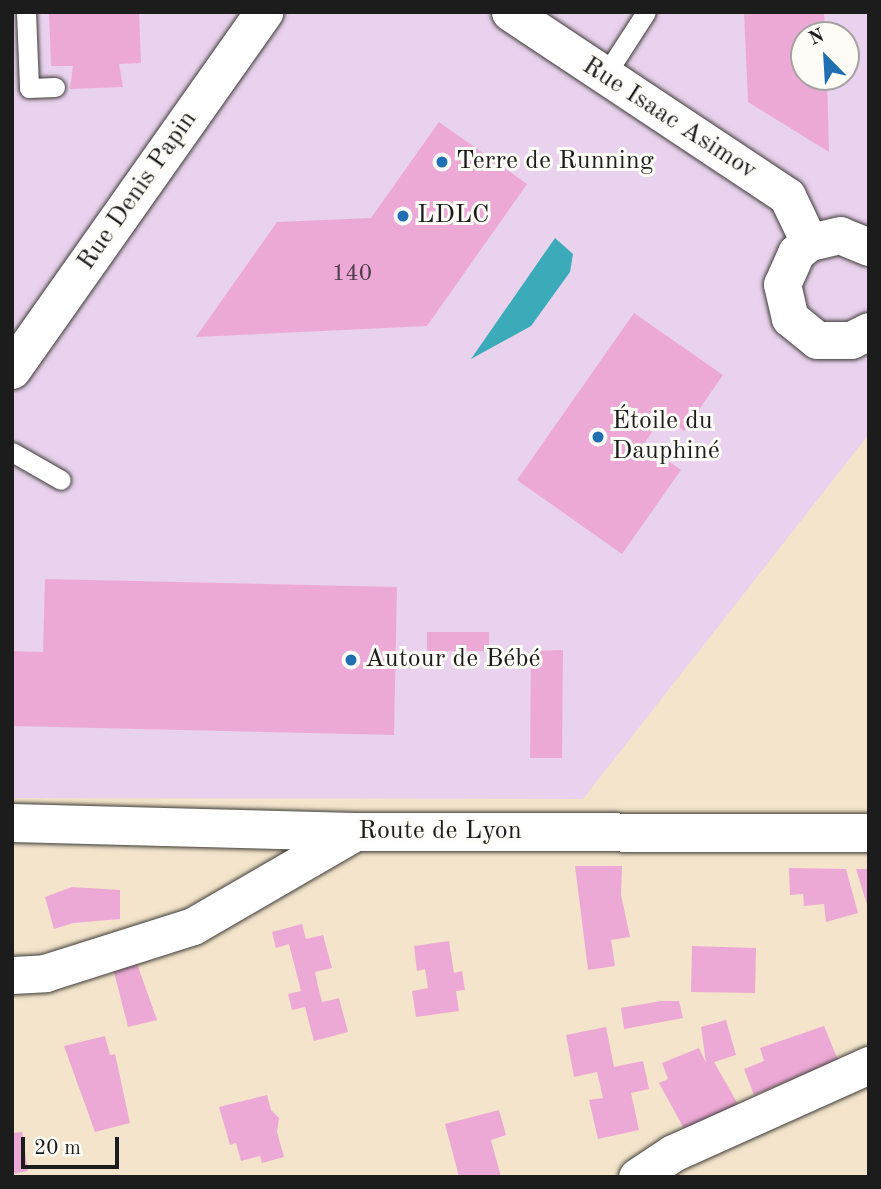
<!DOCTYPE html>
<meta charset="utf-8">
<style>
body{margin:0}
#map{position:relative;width:881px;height:1189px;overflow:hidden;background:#f3e4cb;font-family:"Old Standard TT",serif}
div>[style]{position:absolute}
.built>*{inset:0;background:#e9d2ed}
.water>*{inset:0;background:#3baab9}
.building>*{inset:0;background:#eda9d5}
.roads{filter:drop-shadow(0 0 2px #3c3a36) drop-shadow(0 0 2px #3c3a36)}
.service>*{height:19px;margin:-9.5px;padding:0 9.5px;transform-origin:9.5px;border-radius:9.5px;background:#fff}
.minor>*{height:37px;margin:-18.5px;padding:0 18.5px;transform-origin:18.5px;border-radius:18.5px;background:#fff}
.tertiary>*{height:38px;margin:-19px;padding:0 19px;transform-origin:19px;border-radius:19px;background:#fff}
.secondary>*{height:38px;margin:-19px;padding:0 19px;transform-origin:19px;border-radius:19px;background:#fff}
.dots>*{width:19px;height:19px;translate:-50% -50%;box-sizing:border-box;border:4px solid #fdfcf7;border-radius:50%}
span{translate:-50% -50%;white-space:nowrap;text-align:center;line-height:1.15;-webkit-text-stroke:6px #fdfcf7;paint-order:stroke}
.number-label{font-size:23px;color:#503f4a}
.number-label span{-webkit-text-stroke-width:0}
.street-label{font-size:26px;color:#1c1c1c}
.poi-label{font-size:26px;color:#1c1c1c}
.left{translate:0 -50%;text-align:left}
.frame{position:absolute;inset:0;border:14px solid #1c1c1c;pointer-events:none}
.north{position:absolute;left:790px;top:21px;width:70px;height:70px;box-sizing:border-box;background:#fdfcf7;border:2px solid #a3a29f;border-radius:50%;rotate:336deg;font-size:19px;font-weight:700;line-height:28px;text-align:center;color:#1c1c1c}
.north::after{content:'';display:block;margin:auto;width:24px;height:32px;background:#1f6fb2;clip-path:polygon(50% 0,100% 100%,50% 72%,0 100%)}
.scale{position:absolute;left:21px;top:1137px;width:98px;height:32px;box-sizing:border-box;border:4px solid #1c1c1c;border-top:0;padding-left:9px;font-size:21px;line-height:24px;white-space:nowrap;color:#1c1c1c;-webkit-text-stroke:5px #fdfcf7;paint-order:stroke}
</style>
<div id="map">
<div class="built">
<i style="clip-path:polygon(evenodd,12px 12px,869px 12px,869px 434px,583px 799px,12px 798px,12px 12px,804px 35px,846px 35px,846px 77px,804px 77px,804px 35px)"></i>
</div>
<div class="water">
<i style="clip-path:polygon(555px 238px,573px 254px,570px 272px,531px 326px,471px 359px)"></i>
</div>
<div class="building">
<i style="clip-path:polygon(49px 12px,139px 12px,141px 63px,119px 64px,123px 87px,70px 89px,73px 66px,51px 66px)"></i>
<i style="clip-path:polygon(744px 12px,824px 12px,825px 35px,804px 35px,804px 77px,827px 77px,829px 152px,748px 102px)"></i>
<i style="clip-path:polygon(439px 122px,527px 184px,427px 326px,196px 337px,277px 222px,371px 218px)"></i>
<i style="clip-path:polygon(634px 313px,723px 375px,684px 431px,663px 416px,644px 444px,681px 470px,622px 554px,517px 480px)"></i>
<i style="clip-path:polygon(45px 579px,397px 587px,394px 735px,12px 726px,12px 651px,43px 652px)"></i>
<i style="clip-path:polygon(427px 632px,489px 632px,489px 651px,427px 651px)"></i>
<i style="clip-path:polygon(563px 650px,562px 758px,530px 758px,531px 651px)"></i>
<i style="clip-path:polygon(575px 866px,622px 866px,621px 895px,630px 937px,611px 940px,615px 966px,588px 970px)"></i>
<i style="clip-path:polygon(789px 868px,846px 869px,858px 913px,826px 922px,824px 904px,804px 906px,803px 894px,790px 895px)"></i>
<i style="clip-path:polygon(856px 869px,869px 869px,869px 908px,868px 908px)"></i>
<i style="clip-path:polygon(72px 887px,120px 890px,120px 919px,73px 923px,54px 929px,45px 897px)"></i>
<i style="clip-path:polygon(302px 924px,306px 939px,323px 935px,332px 968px,315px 972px,318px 986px,322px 1002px,339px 998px,348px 1032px,314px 1041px,305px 1007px,292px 1010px,288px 994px,301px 991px,289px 944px,276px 948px,272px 932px)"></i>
<i style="clip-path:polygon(449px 941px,454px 973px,462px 971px,465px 990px,456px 991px,459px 1011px,416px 1017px,412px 991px,428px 988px,425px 969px,417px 971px,414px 946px)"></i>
<i style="clip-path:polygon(692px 946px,756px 948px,755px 993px,691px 992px)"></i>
<i style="clip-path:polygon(135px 958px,157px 1020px,128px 1027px,112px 964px)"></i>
<i style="clip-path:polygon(661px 1001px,679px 1001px,683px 1018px,624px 1029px,621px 1008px)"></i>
<i style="clip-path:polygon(726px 1020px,736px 1055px,714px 1062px,739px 1106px,687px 1134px,659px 1083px,668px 1079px,662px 1063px,699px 1048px,706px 1063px,701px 1027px)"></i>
<i style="clip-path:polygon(824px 1026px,838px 1060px,754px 1095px,744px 1069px,764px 1061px,760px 1048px)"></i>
<i style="clip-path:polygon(606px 1027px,614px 1067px,643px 1061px,649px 1089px,631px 1093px,639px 1130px,598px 1139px,589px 1100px,603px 1098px,597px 1072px,574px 1077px,566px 1035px)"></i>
<i style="clip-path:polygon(105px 1036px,110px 1055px,115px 1054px,130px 1123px,95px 1132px,64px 1046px)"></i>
<i style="clip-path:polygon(267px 1095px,271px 1110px,279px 1118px,277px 1132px,284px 1157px,262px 1163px,260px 1156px,241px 1161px,236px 1143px,230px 1145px,219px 1107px)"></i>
<i style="clip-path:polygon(499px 1110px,506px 1135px,491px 1140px,501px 1177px,459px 1177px,445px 1124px)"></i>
<i style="clip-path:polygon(22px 1132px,28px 1171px,12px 1174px,12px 1133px)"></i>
</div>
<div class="roads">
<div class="service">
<i style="left:26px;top:12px;width:76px;rotate:87.7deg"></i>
<i style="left:29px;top:88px;width:26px;rotate:-2deg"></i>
<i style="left:604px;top:77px;width:77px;rotate:-57.1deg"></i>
<i style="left:12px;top:452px;width:56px;rotate:29.7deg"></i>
</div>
<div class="minor">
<i style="left:510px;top:12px;width:333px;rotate:33.6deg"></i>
<i style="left:787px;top:196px;width:51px;rotate:64.4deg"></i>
<i style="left:869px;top:247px;width:31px;rotate:-158deg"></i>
<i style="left:840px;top:235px;width:32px;rotate:167deg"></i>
<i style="left:809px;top:242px;width:17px;rotate:140deg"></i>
<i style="left:796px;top:253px;width:34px;rotate:114deg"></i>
<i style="left:782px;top:284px;width:35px;rotate:77deg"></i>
<i style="left:790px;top:318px;width:35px;rotate:39deg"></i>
<i style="left:817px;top:340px;width:34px"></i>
<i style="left:851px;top:340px;width:20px;rotate:-27deg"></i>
<i style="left:12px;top:975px;width:33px;rotate:-3deg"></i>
<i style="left:45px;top:973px;width:155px;rotate:-17.6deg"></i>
<i style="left:193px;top:926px;width:187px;rotate:-30.1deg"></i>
<i style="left:637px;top:1177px;width:43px;rotate:-33.7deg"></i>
<i style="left:673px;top:1153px;width:215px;rotate:-24.2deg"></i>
</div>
<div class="tertiary">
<i style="left:12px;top:370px;width:438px;rotate:-54.8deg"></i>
</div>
<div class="secondary">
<i style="left:12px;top:823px;width:343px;rotate:1.5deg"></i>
<i style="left:355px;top:832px;width:514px;rotate:0.11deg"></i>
</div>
</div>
<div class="dots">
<i style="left:442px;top:162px;background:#1f6fb2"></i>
<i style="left:403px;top:216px;background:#1f6fb2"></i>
<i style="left:598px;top:437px;background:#1f6fb2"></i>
<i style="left:351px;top:660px;background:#1f6fb2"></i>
</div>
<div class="number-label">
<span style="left:352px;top:274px">140</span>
</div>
<div class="street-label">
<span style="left:669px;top:119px;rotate:33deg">Rue Isaac Asimov</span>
<span style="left:138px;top:191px;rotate:-55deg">Rue Denis Papin</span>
<span style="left:440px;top:832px">Route de Lyon</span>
</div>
<div class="poi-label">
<span class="left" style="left:456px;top:162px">Terre de Running</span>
<span class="left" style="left:417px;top:216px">LDLC</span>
<span class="left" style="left:612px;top:437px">Étoile du<br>Dauphiné</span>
<span class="left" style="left:365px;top:660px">Autour de Bébé</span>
</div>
<div class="frame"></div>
<div class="north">N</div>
<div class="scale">20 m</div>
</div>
